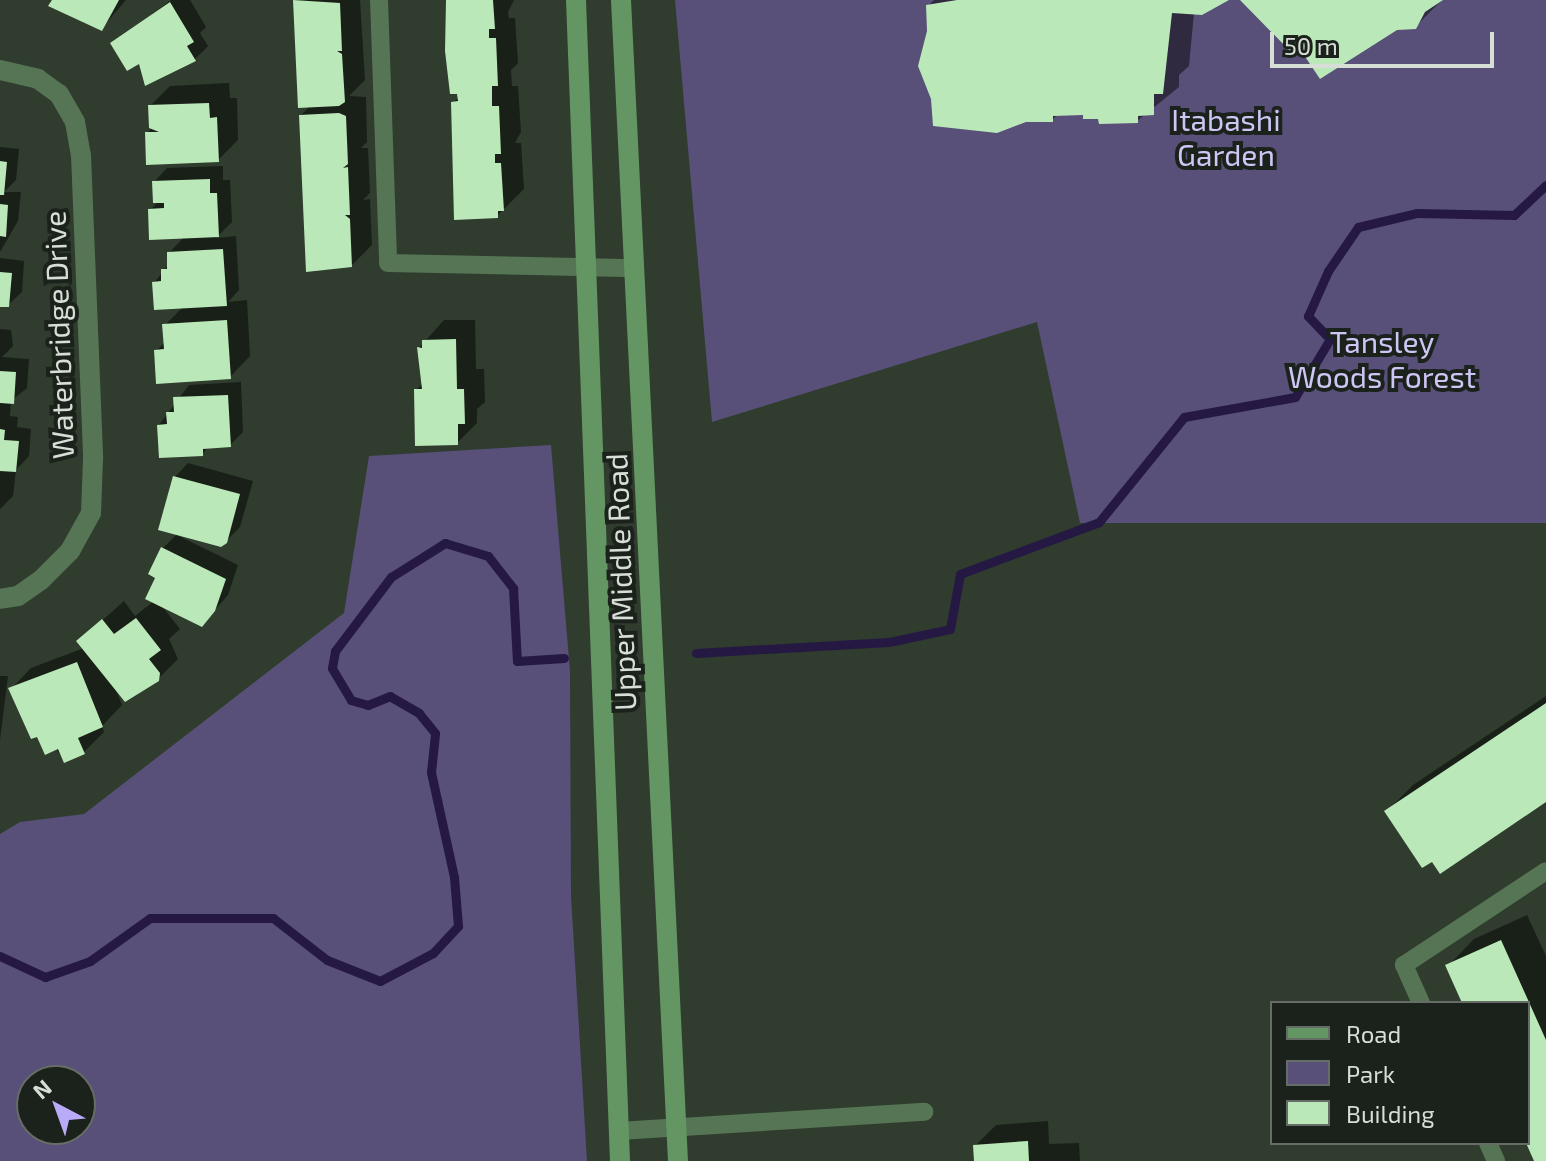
<!DOCTYPE html>
<style>
body{margin:0}
#map{position:relative;width:1546px;height:1161px;overflow:hidden;background:#2f3c2e;font-family:"Exo 2",sans-serif}
div>[style]{position:absolute}
.green>*{inset:0;background:#585079}
.shadow>*{inset:0;background:#0007}
.stream>*{height:9px;margin:-4.5px;padding:0 4.5px;transform-origin:4.5px;border-radius:4.5px;background:#251944}
.building>*{inset:0;background:#bbe8b9}
.lane>*{height:18px;margin:-9px;padding:0 9px;transform-origin:9px;border-radius:9px;background:#557554}
.street>*{height:20px;margin:-10px;padding:0 10px;transform-origin:10px;border-radius:10px;background:#557554}
.secondary>*{height:20px;margin:-10px;padding:0 10px;transform-origin:10px;border-radius:10px;background:#639662}
span{translate:-50% -50%;white-space:nowrap;text-align:center;line-height:1.15;-webkit-text-stroke:8px #1b211b;paint-order:stroke}
.park-label{font-size:30px;color:#cdc5f4}
.street-label{font-size:30px;color:#d6ded6}
.legend{position:absolute;left:1270px;top:1001px;width:260px;height:144px;box-sizing:border-box;background:#1b211b;border:2px solid #666d66;margin:0;padding:10px 14px;list-style:none;font-size:24px;color:#d6ded6}
.legend li{display:flex;align-items:center;gap:16px;height:40px}
.legend b{width:40px;border:2px solid #666d66}
.north{position:absolute;left:16px;top:1065px;width:80px;height:80px;box-sizing:border-box;background:#1b211b;border:2px solid #666d66;border-radius:50%;rotate:319deg;font-size:22px;font-weight:700;line-height:32px;text-align:center;color:#d6ded6}
.north::after{content:'';display:block;margin:auto;width:28px;height:36px;background:#b9abf7;clip-path:polygon(50% 0,100% 100%,50% 72%,0 100%)}
.scale{position:absolute;left:1270px;top:32px;width:224px;height:36px;box-sizing:border-box;border:4px solid #d6ded6;border-top:0;padding-left:10px;font-size:24px;line-height:28px;white-space:nowrap;color:#d6ded6;-webkit-text-stroke:6px #1b211b;paint-order:stroke}
</style>
<div id="map">
<div class="green">
<i style="clip-path:polygon(675px 0,1546px 0,1546px 523px,1080px 523px,1037px 322px,712px 422px)"></i>
<i style="clip-path:polygon(evenodd,551px 445px,570px 671px,571px 896px,587px 1161px,0 1161px,0 834px,20px 822px,84px 814px,344px 613px,369px 456px,551px 445px,80px 1081px,80px 1129px,32px 1129px,32px 1081px,80px 1081px)"></i>
</div>
<div class="shadow">
<i style="clip-path:polygon(54px 0,126px 0,101px 29px)"></i>
<i style="clip-path:polygon(171px 0,190px 0,206px 27px,200px 33px,208px 46px,195px 59px,141px 61px,113px 44px)"></i>
<i style="clip-path:polygon(295px 0,360px 0,365px 80px,349px 96px,366px 97px,367px 142px,361px 148px,368px 148px,370px 193px,363px 200px,370px 199px,372px 245px,352px 265px,301px 115px,312px 104px,300px 105px)"></i>
<i style="clip-path:polygon(446px 0,514px 0,508px 12px,509px 18px,515px 18px,518px 63px,511px 70px,512px 86px,518px 86px,521px 132px,515px 143px,521px 143px,524px 189px,497px 216px,453px 103px,460px 96px)"></i>
<i style="clip-path:polygon(934px 0,1222px 0,1194px 13px,1189px 66px,1179px 75px,1179px 87px,1137px 121px,1085px 112px,1058px 114px,1052px 120px,933px 99px,920px 66px,929px 32px,928px 6px)"></i>
<i style="clip-path:polygon(1243px 0,1442px 0,1415px 27px,1299px 43px)"></i>
<i style="clip-path:polygon(229px 83px,230px 98px,237px 98px,238px 140px,218px 160px,147px 133px,154px 126px,150px 106px,170px 86px)"></i>
<i style="clip-path:polygon(0 122px,0 147px,19px 149px,16px 180px,4px 192px,21px 192px,18px 221px,0 252px)"></i>
<i style="clip-path:polygon(223px 166px,223px 180px,230px 180px,232px 222px,216px 238px,236px 236px,239px 290px,228px 302px,247px 300px,250px 356px,230px 377px,156px 351px,166px 341px,165px 325px,183px 307px,154px 283px,169px 264px,169px 253px,185px 236px,150px 210px,159px 201px,154px 182px,167px 168px)"></i>
<i style="clip-path:polygon(0 258px,24px 261px,22px 292px,8px 305px,0 305px)"></i>
<i style="clip-path:polygon(444px 320px,475px 320px,476px 369px,484px 369px,485px 402px,477px 409px,477px 423px,457px 443px,416px 390px,423px 383px,419px 348px)"></i>
<i style="clip-path:polygon(0 329px,11px 330px,13px 346px,2px 357px,29px 359px,27px 388px,11px 401px,10px 416px,18px 417px,17px 427px,31px 429px,29px 456px,16px 470px,13px 496px,0 509px)"></i>
<i style="clip-path:polygon(241px 382px,243px 432px,230px 445px,209px 446px,202px 454px,159px 425px,189px 385px)"></i>
<i style="clip-path:polygon(188px 463px,253px 481px,240px 527px,226px 541px,177px 535px,238px 565px,228px 595px,202px 625px,161px 605px,180px 629px,169px 639px,178px 659px,157px 680px,116px 690px,122px 705px,102px 726px,104px 732px,84px 752px,65px 761px,11px 689px,31px 668px,84px 648px,78px 642px,124px 601px,135px 616px,154px 601px,163px 548px,178px 533px,175px 477px)"></i>
<i style="clip-path:polygon(0 676px,8px 676px,0 740px)"></i>
<i style="clip-path:polygon(1546px 696px,1546px 800px,1386px 812px,1413px 785px)"></i>
<i style="clip-path:polygon(1527px 915px,1546px 956px,1546px 1161px,1536px 1161px,1528px 1003px,1464px 1003px,1448px 966px,1474px 939px)"></i>
<i style="clip-path:polygon(1048px 1121px,1049px 1144px,1079px 1143px,1080px 1161px,976px 1161px,976px 1145px,996px 1125px)"></i>
</div>
<div class="stream">
<i style="left:696px;top:653px;width:193px;rotate:-3.3deg"></i>
<i style="left:889px;top:642px;width:62px;rotate:-12deg"></i>
<i style="left:950px;top:629px;width:56px;rotate:-79.7deg"></i>
<i style="left:960px;top:574px;width:148px;rotate:-20.5deg"></i>
<i style="left:1099px;top:522px;width:135px;rotate:-51deg"></i>
<i style="left:1184px;top:417px;width:113px;rotate:-10.2deg"></i>
<i style="left:1295px;top:397px;width:68px;rotate:-58.9deg"></i>
<i style="left:1330px;top:339px;width:32px;rotate:-134deg"></i>
<i style="left:1308px;top:316px;width:49px;rotate:-66deg"></i>
<i style="left:1328px;top:271px;width:53px;rotate:-55.7deg"></i>
<i style="left:1358px;top:227px;width:61px;rotate:-13.3deg"></i>
<i style="left:1417px;top:213px;width:97px;rotate:1.2deg"></i>
<i style="left:1514px;top:215px;width:44px;rotate:-43.2deg"></i>
<i style="left:0;top:956px;width:50px;rotate:25deg"></i>
<i style="left:45px;top:977px;width:48px;rotate:-19.6deg"></i>
<i style="left:90px;top:961px;width:74px;rotate:-35.6deg"></i>
<i style="left:150px;top:918px;width:123px"></i>
<i style="left:273px;top:918px;width:68px;rotate:37.9deg"></i>
<i style="left:327px;top:960px;width:57px;rotate:21.6deg"></i>
<i style="left:380px;top:981px;width:60px;rotate:-27.8deg"></i>
<i style="left:433px;top:953px;width:37px;rotate:-47deg"></i>
<i style="left:458px;top:926px;width:49px;rotate:-94.7deg"></i>
<i style="left:454px;top:877px;width:107px;rotate:-102.4deg"></i>
<i style="left:431px;top:772px;width:39px;rotate:-84deg"></i>
<i style="left:435px;top:733px;width:26px;rotate:-129deg"></i>
<i style="left:419px;top:713px;width:34px;rotate:-150deg"></i>
<i style="left:390px;top:696px;width:24px;rotate:158deg"></i>
<i style="left:368px;top:705px;width:18px;rotate:-164deg"></i>
<i style="left:351px;top:700px;width:37px;rotate:-121deg"></i>
<i style="left:332px;top:668px;width:17px;rotate:-80deg"></i>
<i style="left:335px;top:651px;width:93px;rotate:-52.9deg"></i>
<i style="left:391px;top:577px;width:64px;rotate:-32.2deg"></i>
<i style="left:445px;top:543px;width:45px;rotate:16.8deg"></i>
<i style="left:488px;top:556px;width:41px;rotate:52deg"></i>
<i style="left:513px;top:588px;width:73px;rotate:86.9deg"></i>
<i style="left:517px;top:661px;width:47px;rotate:-3.7deg"></i>
</div>
<div class="building">
<i style="clip-path:polygon(52px 0,119px 0,102px 31px,48px 6px)"></i>
<i style="clip-path:polygon(293px 0,340px 3px,342px 51px,337px 51px,342px 54px,345px 102px,339px 106px,298px 108px)"></i>
<i style="clip-path:polygon(446px 0,493px 0,495px 29px,489px 29px,489px 38px,496px 38px,498px 86px,492px 86px,492px 106px,499px 106px,501px 154px,495px 154px,495px 163px,501px 163px,504px 211px,498px 211px,498px 218px,454px 220px,451px 102px,458px 101px,457px 94px,450px 94px,445px 51px)"></i>
<i style="clip-path:polygon(957px 0,1229px 0,1202px 15px,1172px 13px,1163px 94px,1154px 94px,1154px 115px,1138px 116px,1138px 123px,1099px 124px,1098px 119px,1083px 119px,1083px 115px,1053px 116px,1053px 122px,1026px 122px,997px 133px,933px 126px,931px 99px,918px 66px,927px 31px,926px 5px)"></i>
<i style="clip-path:polygon(1240px 0,1443px 0,1425px 12px,1416px 29px,1397px 30px,1320px 79px,1298px 46px,1290px 51px)"></i>
<i style="clip-path:polygon(170px 2px,194px 42px,187px 46px,196px 61px,145px 86px,139px 64px,127px 71px,110px 43px)"></i>
<i style="clip-path:polygon(209px 103px,210px 118px,217px 117px,219px 162px,146px 165px,145px 132px,159px 132px,149px 128px,148px 105px)"></i>
<i style="clip-path:polygon(339px 113px,346px 116px,348px 164px,343px 168px,348px 167px,350px 215px,345px 215px,350px 219px,352px 267px,306px 272px,299px 115px)"></i>
<i style="clip-path:polygon(0 161px,7px 162px,4px 195px,0 195px)"></i>
<i style="clip-path:polygon(210px 179px,210px 193px,217px 193px,219px 237px,149px 240px,148px 209px,164px 208px,164px 203px,153px 203px,152px 181px)"></i>
<i style="clip-path:polygon(0 204px,8px 205px,6px 237px,0 236px)"></i>
<i style="clip-path:polygon(223px 249px,227px 306px,154px 310px,152px 282px,161px 281px,161px 269px,167px 269px,167px 252px)"></i>
<i style="clip-path:polygon(0 272px,12px 273px,9px 307px,0 307px)"></i>
<i style="clip-path:polygon(227px 320px,231px 379px,156px 384px,154px 350px,164px 349px,162px 324px)"></i>
<i style="clip-path:polygon(456px 339px,457px 389px,464px 389px,465px 424px,458px 424px,458px 445px,415px 446px,414px 389px,422px 389px,417px 347px,422px 348px,422px 340px)"></i>
<i style="clip-path:polygon(0 371px,16px 372px,14px 404px,0 403px)"></i>
<i style="clip-path:polygon(228px 395px,231px 447px,203px 449px,203px 456px,159px 458px,157px 425px,167px 424px,166px 412px,174px 412px,173px 397px)"></i>
<i style="clip-path:polygon(0 429px,5px 430px,4px 440px,19px 441px,16px 472px,0 471px)"></i>
<i style="clip-path:polygon(173px 476px,240px 494px,227px 543px,221px 547px,158px 530px)"></i>
<i style="clip-path:polygon(161px 547px,226px 579px,215px 611px,202px 627px,145px 599px,155px 578px,148px 574px)"></i>
<i style="clip-path:polygon(136px 618px,161px 650px,149px 659px,160px 673px,159px 681px,125px 702px,76px 641px,102px 619px,114px 634px)"></i>
<i style="clip-path:polygon(77px 662px,103px 727px,78px 738px,85px 754px,64px 763px,58px 749px,45px 755px,37px 737px,31px 739px,8px 688px)"></i>
<i style="clip-path:polygon(1546px 703px,1546px 802px,1440px 874px,1432px 862px,1422px 868px,1384px 811px)"></i>
<i style="clip-path:polygon(1501px 940px,1546px 1040px,1546px 1161px,1534px 1161px,1526px 1143px,1528px 1003px,1462px 1003px,1445px 965px)"></i>
<i style="clip-path:polygon(1028px 1141px,1029px 1161px,974px 1161px,973px 1145px)"></i>
</div>
<div class="lane">
<i style="left:379px;top:0;width:263px;rotate:88deg"></i>
<i style="left:388px;top:263px;width:247px;rotate:1.2deg"></i>
<i style="left:1421px;top:1003px;width:42px;rotate:-114.1deg"></i>
<i style="left:1404px;top:965px;width:170px;rotate:-33.5deg"></i>
<i style="left:619px;top:1131px;width:306px;rotate:-3.6deg"></i>
<i style="left:1488px;top:1143px;width:20px;rotate:66deg"></i>
</div>
<div class="street">
<i style="left:0;top:70px;width:39px;rotate:13deg"></i>
<i style="left:38px;top:79px;width:26px;rotate:36deg"></i>
<i style="left:59px;top:94px;width:32px;rotate:60deg"></i>
<i style="left:75px;top:122px;width:34px;rotate:80deg"></i>
<i style="left:81px;top:155px;width:304px;rotate:87.7deg"></i>
<i style="left:93px;top:459px;width:54px;rotate:92.1deg"></i>
<i style="left:91px;top:513px;width:43px;rotate:118.9deg"></i>
<i style="left:70px;top:551px;width:41px;rotate:135deg"></i>
<i style="left:41px;top:580px;width:28px;rotate:145deg"></i>
<i style="left:18px;top:596px;width:18px;rotate:171deg"></i>
</div>
<div class="secondary">
<i style="left:576px;top:0;width:1162px;rotate:87.83deg"></i>
<i style="left:621px;top:0;width:1162px;rotate:87.19deg"></i>
</div>
<div class="park-label">
<span style="left:1226px;top:136px">Itabashi<br>Garden</span>
<span style="left:1382px;top:358px">Tansley<br>Woods Forest</span>
</div>
<div class="street-label">
<span style="left:58px;top:335px;rotate:-92deg">Waterbridge Drive</span>
<span style="left:620px;top:582px;rotate:-92deg">Upper Middle Road</span>
</div>
<ul class="legend">
<li><b style="height:10px;background:#639662"></b>Road</li>
<li><b style="height:22px;background:#585079"></b>Park</li>
<li><b style="height:22px;background:#bbe8b9"></b>Building</li>
</ul>
<div class="north">N</div>
<div class="scale">50 m</div>
</div>
